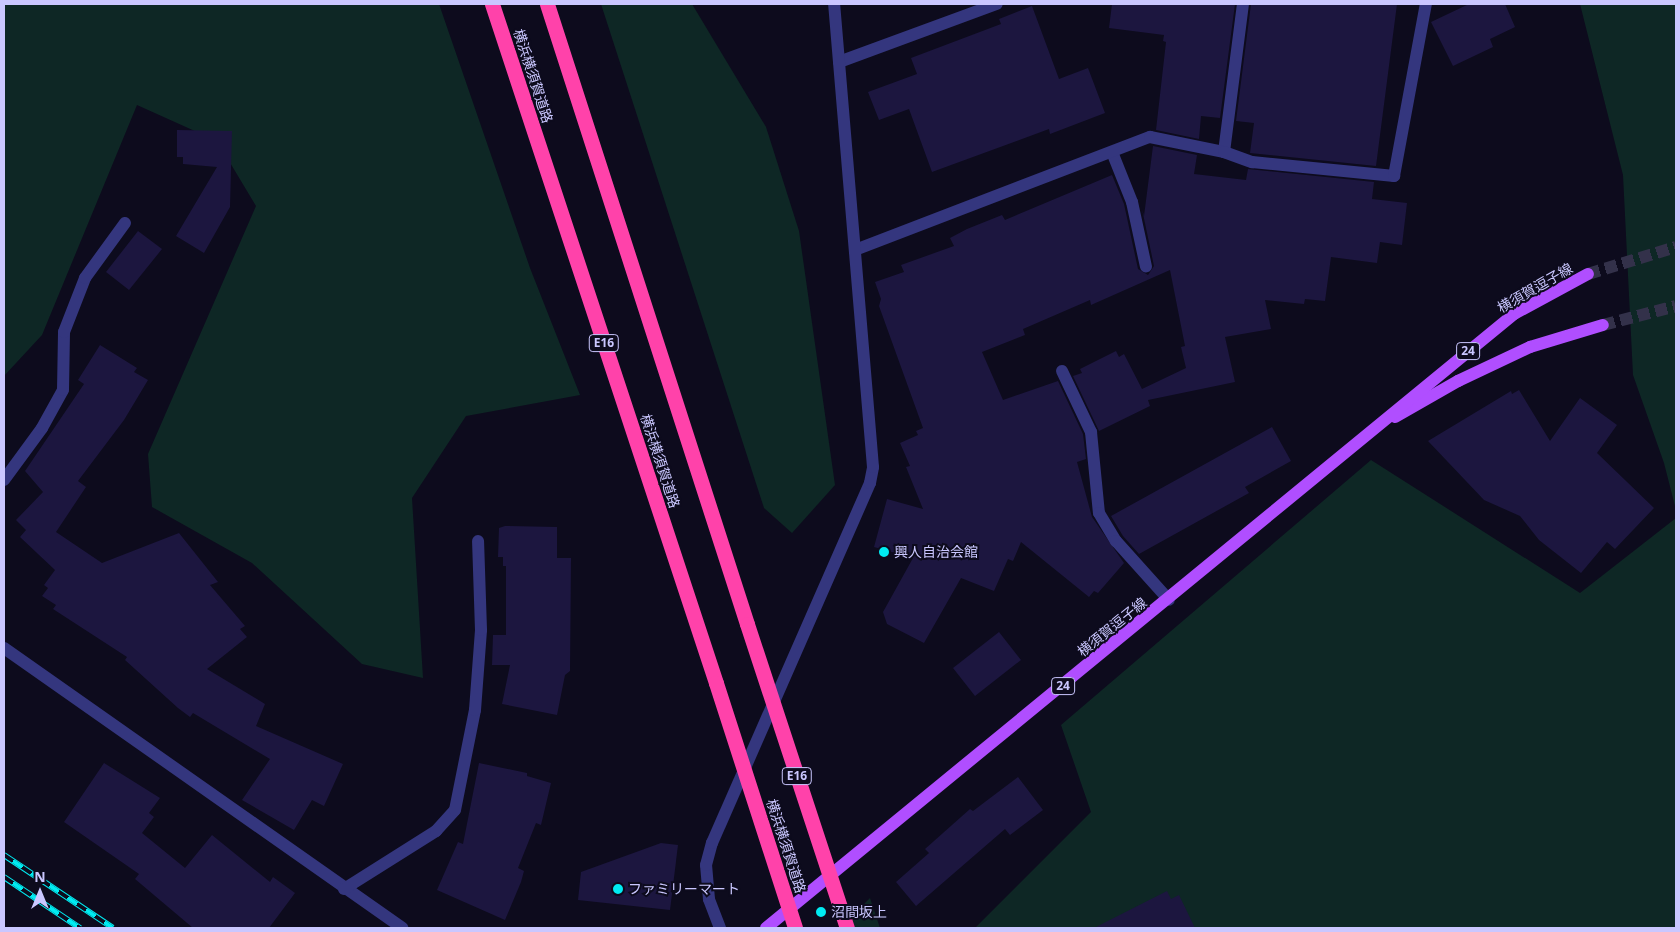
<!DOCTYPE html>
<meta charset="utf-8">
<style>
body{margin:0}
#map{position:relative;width:1680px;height:932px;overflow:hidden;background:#0d0b1d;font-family:"Open Sans","Noto Sans JP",sans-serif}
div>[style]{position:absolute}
.green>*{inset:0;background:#0e2725}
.building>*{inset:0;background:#1c163f}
.major-tunnel>*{height:12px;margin-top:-6px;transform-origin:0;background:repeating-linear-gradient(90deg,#33314a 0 12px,transparent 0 18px)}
.minor>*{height:12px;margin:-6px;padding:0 6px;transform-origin:6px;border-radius:6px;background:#34367e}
.major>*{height:12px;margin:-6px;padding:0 6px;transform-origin:6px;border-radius:6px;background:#b04eff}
.highway>*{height:15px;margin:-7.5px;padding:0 7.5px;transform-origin:7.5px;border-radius:7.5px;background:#ff42aa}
.rail>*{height:5.5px;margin-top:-2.75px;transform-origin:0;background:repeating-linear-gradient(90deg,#0d0b1d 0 11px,#00ebf2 0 22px);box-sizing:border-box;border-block:1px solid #00ebf2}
.highway-bridge>*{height:15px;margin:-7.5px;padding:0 7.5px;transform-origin:7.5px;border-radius:7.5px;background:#ff42aa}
.dots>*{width:14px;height:14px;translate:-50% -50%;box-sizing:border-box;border:2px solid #0d0b1d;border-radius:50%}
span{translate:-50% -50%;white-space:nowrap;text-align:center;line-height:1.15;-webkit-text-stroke:4px #0d0b1d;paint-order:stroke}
.shield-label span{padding:1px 4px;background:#0d0b1d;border:1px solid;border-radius:4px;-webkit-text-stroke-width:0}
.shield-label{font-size:12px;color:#cac7ff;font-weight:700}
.street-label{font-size:14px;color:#cac7ff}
.poi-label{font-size:14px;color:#cac7ff}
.left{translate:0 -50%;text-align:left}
.frame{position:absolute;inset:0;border:5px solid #cac7ff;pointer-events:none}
.north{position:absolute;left:15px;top:867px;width:50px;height:50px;-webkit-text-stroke:4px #0d0b1d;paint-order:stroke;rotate:0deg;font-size:14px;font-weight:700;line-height:20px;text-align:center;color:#cac7ff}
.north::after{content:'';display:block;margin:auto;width:18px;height:22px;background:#cac7ff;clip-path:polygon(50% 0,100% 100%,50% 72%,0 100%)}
</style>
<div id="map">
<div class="green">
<i style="clip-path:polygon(4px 4px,439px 4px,530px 268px,580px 395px,466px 416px,412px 498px,423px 678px,362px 664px,252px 563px,152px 507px,148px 454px,256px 206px,217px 141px,137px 105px,42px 335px,4px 376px)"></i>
<i style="clip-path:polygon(601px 4px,692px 4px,766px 127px,799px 231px,835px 485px,792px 533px,764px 508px)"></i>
<i style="clip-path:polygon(1580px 4px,1676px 4px,1676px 510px,1664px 463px,1633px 375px,1623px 175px)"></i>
<i style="clip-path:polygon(1371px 460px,1580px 593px,1676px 518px,1676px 928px,975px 928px,1091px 812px,1061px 725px)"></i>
<i style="clip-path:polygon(870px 898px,880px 928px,840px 928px)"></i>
</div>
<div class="building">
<i style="clip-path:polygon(1112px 4px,1235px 4px,1220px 118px,1201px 116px,1199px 139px,1156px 130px,1166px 42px,1163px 41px,1164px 35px,1109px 28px)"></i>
<i style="clip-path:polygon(1251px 4px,1397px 4px,1376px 166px,1250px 153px,1254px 123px,1236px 121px)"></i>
<i style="clip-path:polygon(1469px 4px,1505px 4px,1515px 27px,1490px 39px,1493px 47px,1453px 66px,1431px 22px)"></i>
<i style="clip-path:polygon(1032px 6px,1059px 79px,1088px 68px,1105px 113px,1050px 134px,1049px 129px,932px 172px,909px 109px,879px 120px,868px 92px,917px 74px,911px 58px,1001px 24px,999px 19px)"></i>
<i style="clip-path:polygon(177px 130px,232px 131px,230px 207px,204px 253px,176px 236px,217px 167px,183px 164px,183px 157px,177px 157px)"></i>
<i style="clip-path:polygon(1153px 146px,1197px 155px,1194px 174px,1246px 180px,1248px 169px,1374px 182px,1372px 199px,1407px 203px,1402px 245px,1380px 242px,1377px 263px,1331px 257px,1325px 301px,1305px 299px,1304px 304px,1265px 300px,1271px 329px,1225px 337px,1235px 382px,1148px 400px,1150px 406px,1099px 431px,1073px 376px,1082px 373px,1080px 369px,1116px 351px,1119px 357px,1124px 354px,1142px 389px,1186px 368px,1181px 347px,1185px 346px,1170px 270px,1091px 305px,1090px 300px,1023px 329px,1025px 335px,982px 352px,1003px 400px,1058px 381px,1083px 434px,1086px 459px,1077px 462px,1092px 517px,1124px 563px,1098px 593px,1094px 591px,1089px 597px,1021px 542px,1013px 561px,1008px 559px,994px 591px,961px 578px,924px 643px,887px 624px,883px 612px,913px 558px,874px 547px,887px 499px,923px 509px,906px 467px,910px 466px,900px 443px,918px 435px,916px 431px,923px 428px,879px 306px,881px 299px,875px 282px,904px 272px,901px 265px,954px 246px,950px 238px,967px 229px,1002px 215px,1005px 220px,1112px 175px,1124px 204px,1138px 269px,1148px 275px,1154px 266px,1142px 209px,1144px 216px)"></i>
<i style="clip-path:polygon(138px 231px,162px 249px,129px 290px,106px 272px)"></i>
<i style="clip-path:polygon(100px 345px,137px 368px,134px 372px,148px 380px,124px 420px,78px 481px,86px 487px,56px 532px,102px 563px,179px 533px,218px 582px,210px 585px,245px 626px,240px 629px,247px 637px,207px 669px,265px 704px,256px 726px,343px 764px,324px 806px,312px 800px,294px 830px,242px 800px,270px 759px,193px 713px,190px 717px,178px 708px,125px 660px,127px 657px,53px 609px,56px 605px,42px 596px,48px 588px,44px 585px,55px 570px,20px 537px,26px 530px,16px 520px,43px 492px,25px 471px,84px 384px,78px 380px)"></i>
<i style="clip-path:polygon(1519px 390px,1550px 441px,1580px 398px,1617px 425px,1597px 453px,1654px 508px,1615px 549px,1607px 542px,1581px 573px,1539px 540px,1520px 516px,1484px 500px,1428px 441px,1511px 391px,1512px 394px)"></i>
<i style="clip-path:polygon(1272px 427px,1291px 461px,1245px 487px,1249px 493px,1139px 554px,1123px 536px,1111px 516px)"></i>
<i style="clip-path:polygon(505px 526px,557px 527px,557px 558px,571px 558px,570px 671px,565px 675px,557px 715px,502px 704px,510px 665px,492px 665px,493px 635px,506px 635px,506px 566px,503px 566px,503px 557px,498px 557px,499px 528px)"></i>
<i style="clip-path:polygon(999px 632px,1021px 660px,975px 696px,953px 668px)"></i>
<i style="clip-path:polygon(104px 763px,160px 798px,149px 813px,154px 817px,142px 833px,185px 868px,212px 835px,270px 882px,273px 877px,295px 893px,269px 928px,193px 928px,135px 879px,139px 874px,64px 822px)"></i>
<i style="clip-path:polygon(479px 763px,527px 773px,527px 776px,551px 783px,541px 825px,536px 823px,518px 868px,524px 871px,521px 882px,505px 920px,437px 890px,458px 842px,463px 844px)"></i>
<i style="clip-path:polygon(1018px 777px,1043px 810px,1010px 835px,1005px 829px,916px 906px,896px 882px,929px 853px,925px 849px,970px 809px,973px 811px)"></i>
<i style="clip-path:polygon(661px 843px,678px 845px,670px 910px,578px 900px,581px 872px)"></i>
<i style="clip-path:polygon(1167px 891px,1171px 899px,1179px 895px,1195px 928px,1094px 928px)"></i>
</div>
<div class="major-tunnel">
<i style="left:1588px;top:274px;width:92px;rotate:-17.1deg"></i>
<i style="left:1603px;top:325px;width:75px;rotate:-14.6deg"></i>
</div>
<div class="minor">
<i style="left:839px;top:62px;width:168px;rotate:-20.2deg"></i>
<i style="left:1112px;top:152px;width:54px;rotate:68.2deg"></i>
<i style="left:1132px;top:202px;width:66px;rotate:77.8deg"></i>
<i style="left:1224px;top:152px;width:149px;rotate:-82.7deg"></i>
<i style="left:855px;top:250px;width:316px;rotate:-21deg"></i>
<i style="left:1150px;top:137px;width:76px;rotate:11.5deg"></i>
<i style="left:1224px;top:152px;width:30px;rotate:20deg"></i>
<i style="left:1252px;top:162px;width:143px;rotate:5.6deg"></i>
<i style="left:1394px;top:176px;width:175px;rotate:-79.5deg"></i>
<i style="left:1062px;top:371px;width:68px;rotate:64.6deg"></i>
<i style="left:1091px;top:432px;width:81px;rotate:84.4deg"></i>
<i style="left:1099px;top:513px;width:33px;rotate:59deg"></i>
<i style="left:1116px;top:541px;width:79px;rotate:48.1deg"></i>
<i style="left:4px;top:480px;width:64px;rotate:-53.8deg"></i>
<i style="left:42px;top:428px;width:43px;rotate:-61.1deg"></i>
<i style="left:63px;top:390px;width:58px;rotate:-89deg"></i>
<i style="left:64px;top:332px;width:58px;rotate:-68.7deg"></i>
<i style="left:85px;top:278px;width:68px;rotate:-54deg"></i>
<i style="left:4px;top:648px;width:487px;rotate:35.1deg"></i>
<i style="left:344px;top:889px;width:109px;rotate:-32.2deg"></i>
<i style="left:436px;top:831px;width:28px;rotate:-48deg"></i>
<i style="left:455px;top:810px;width:102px;rotate:-78.7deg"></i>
<i style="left:475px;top:710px;width:80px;rotate:-85.7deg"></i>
<i style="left:481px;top:630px;width:89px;rotate:-91.9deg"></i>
<i style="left:720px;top:928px;width:31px;rotate:-111deg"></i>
<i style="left:709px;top:899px;width:34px;rotate:-95deg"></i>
<i style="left:706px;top:865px;width:23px;rotate:-75deg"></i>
<i style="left:712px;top:843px;width:393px;rotate:-66.3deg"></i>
<i style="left:870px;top:483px;width:16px;rotate:-79deg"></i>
<i style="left:873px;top:467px;width:465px;rotate:-94.8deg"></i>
</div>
<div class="major">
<i style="left:1395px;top:417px;width:73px;rotate:-29.7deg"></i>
<i style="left:1458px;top:381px;width:80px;rotate:-25.3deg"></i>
<i style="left:1530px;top:347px;width:76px;rotate:-16.8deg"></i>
<i style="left:766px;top:928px;width:968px;rotate:-39.38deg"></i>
<i style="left:1514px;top:314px;width:84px;rotate:-28.4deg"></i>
</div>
<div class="highway">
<i style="left:492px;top:4px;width:715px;rotate:71.74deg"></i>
<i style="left:547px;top:4px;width:651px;rotate:72.12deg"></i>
</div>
<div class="rail">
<i style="left:4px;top:855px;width:131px;rotate:33.8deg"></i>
<i style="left:4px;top:877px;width:92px;rotate:33.9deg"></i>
</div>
<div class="highway-bridge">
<i style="left:747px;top:624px;width:320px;rotate:71.8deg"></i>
<i style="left:716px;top:683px;width:257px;rotate:72.1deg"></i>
</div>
<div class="dots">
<i style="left:884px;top:552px;background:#00ebf2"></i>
<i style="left:618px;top:889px;background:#00ebf2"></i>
<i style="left:821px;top:912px;background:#00ebf2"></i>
</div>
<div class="shield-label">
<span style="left:604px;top:343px">E16</span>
<span style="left:1468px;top:351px">24</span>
<span style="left:1063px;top:686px">24</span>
<span style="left:797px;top:776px">E16</span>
</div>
<div class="street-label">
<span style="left:533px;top:76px;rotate:72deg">横浜横須賀道路</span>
<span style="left:1535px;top:288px;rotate:-30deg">横須賀逗子線</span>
<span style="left:660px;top:461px;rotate:72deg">横浜横須賀道路</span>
<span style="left:1112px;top:627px;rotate:-39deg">横須賀逗子線</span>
<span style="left:786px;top:846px;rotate:72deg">横浜横須賀道路</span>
</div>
<div class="poi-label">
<span class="left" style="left:894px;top:552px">興人自治会館</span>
<span class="left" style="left:628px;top:889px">ファミリーマート</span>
<span class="left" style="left:831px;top:912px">沼間坂上</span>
</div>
<div class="frame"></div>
<div class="north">N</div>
</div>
